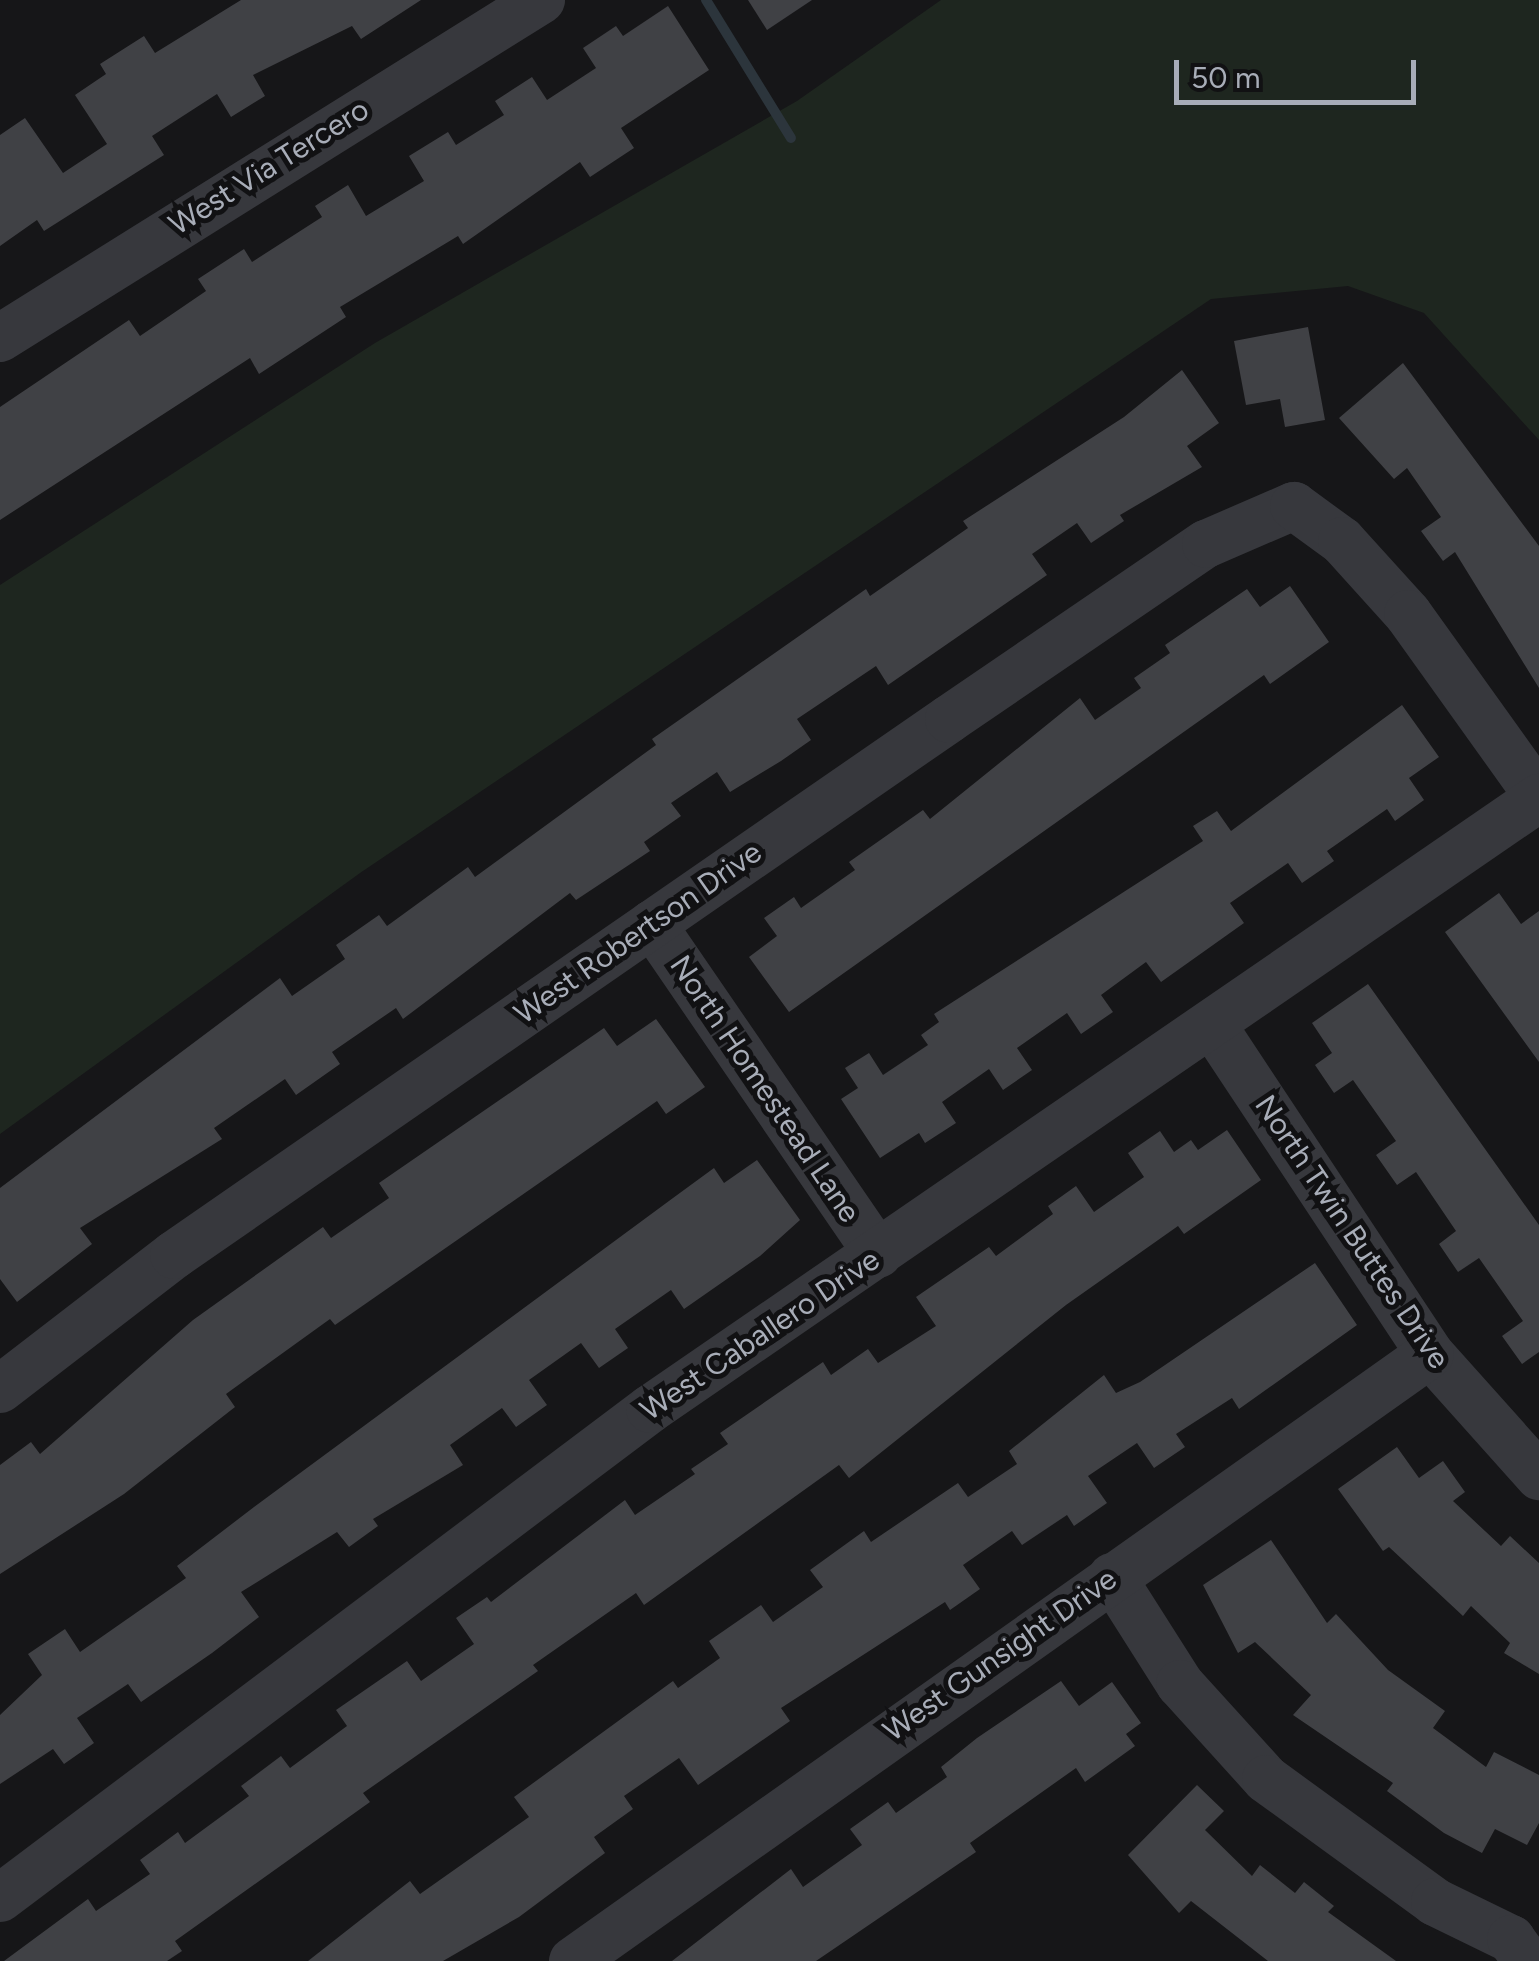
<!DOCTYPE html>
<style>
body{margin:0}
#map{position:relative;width:1539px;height:1961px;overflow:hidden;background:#161618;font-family:Figtree,sans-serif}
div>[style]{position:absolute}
.green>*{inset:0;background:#1e261f}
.stream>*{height:10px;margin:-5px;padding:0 5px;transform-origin:5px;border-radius:5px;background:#2c353c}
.building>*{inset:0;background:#404145}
.minor>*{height:48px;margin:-24px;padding:0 24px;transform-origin:24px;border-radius:24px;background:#37383d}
span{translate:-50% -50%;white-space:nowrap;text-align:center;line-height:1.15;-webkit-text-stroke:10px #111113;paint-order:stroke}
.street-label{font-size:30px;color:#a8adb8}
.scale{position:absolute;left:1174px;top:60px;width:242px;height:45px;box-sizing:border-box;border:5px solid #a8adb8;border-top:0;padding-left:12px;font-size:30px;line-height:35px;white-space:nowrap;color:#a8adb8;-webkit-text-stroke:8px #111113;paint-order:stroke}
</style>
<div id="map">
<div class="green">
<i style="clip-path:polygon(941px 0,1539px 0,1539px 440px,1424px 313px,1348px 286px,1211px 299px,360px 873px,0 1134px,0 585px,375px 343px,797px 101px)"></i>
</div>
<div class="stream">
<i style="left:706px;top:0;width:162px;rotate:58.4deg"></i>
</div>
<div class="building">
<i style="clip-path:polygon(241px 0,421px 0,361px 39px,352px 26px,253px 75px,265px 96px,231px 117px,217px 94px,152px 136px,164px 155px,44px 231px,37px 220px,0 246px,0 135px,25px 118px,63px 173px,107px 144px,75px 95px,106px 74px,100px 64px,144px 36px,155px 53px)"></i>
<i style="clip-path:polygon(748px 0,812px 0,767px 30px)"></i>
<i style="clip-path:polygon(668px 6px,709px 70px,621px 128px,634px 148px,590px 177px,580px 162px,463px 244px,458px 236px,340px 307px,346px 317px,259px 374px,250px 358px,0 520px,0 407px,129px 320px,140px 336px,206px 291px,198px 279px,244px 249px,252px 262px,322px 217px,315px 206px,348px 185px,366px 216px,424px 181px,409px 156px,448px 132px,456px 145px,504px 115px,495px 101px,532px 77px,547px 100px,596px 68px,583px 48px,616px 26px,623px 36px)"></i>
<i style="clip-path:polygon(1308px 327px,1325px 420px,1285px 427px,1280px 399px,1246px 405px,1234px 341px)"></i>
<i style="clip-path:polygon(1403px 363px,1539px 546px,1539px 688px,1455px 552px,1443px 561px,1421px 531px,1441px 517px,1407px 468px,1394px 479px,1339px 418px)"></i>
<i style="clip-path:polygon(1182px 370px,1219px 423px,1187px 446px,1202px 467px,1120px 515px,1124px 521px,1091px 543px,1077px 523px,1032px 554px,1047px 575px,888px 685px,876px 666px,797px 719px,811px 740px,781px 761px,730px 792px,717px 772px,671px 803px,681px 816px,644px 842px,650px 851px,576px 900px,570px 893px,403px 1019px,396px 1008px,332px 1052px,340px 1064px,296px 1095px,285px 1079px,214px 1128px,222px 1139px,80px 1228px,92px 1244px,17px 1302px,0 1279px,0 1188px,280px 978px,292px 996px,345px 959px,336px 945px,379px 915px,387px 926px,468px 867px,475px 877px,656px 745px,652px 739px,866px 589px,870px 596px,968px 528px,963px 521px,1124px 417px)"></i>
<i style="clip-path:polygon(1290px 586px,1329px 642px,1270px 684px,1264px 675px,789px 1012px,749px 957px,777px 936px,764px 918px,794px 897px,801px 908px,855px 870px,849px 862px,923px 810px,930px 819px,1080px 698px,1095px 720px,1141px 688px,1134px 678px,1170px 653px,1165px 645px,1247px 589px,1260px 607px)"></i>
<i style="clip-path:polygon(1402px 705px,1439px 757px,1409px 778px,1424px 800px,1395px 821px,1387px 809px,1327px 851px,1334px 861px,1302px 883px,1288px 863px,1230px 903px,1244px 923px,1161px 982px,1146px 962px,1101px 995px,1113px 1012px,1081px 1034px,1067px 1013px,1017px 1048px,1032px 1070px,1003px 1090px,989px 1069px,942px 1102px,956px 1123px,925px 1143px,919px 1133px,880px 1158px,841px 1099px,858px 1088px,845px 1068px,869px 1053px,883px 1075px,928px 1045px,921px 1035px,939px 1022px,934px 1014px,1203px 841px,1193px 826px,1217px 811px,1231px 831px)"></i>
<i style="clip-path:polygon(1499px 893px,1521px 924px,1539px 911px,1539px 1062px,1445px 932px)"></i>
<i style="clip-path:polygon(1368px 984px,1539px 1225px,1539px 1352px,1522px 1364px,1502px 1336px,1523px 1321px,1479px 1258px,1458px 1272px,1439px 1244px,1456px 1231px,1416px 1172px,1397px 1185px,1376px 1155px,1396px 1141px,1353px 1080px,1334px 1093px,1315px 1065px,1332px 1053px,1312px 1023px)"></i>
<i style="clip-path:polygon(656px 1019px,705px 1087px,666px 1114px,657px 1101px,335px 1325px,330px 1319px,226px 1394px,235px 1407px,124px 1494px,0 1574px,0 1465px,31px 1442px,40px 1454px,193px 1320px,323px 1227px,331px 1238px,389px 1198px,379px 1183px,604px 1028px,617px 1046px)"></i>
<i style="clip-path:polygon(1227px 1130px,1261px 1180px,1184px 1234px,1178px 1226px,1066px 1305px,849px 1478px,839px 1465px,644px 1605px,636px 1593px,533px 1665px,538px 1671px,363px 1793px,370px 1802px,175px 1941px,182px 1951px,167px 1961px,4px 1961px,88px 1899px,96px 1911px,150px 1874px,140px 1860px,178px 1832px,185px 1843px,249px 1796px,241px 1786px,281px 1756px,290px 1768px,347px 1726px,336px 1710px,407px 1661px,421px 1681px,474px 1644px,456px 1618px,487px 1597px,491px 1602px,625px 1500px,635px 1515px,695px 1474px,691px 1469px,728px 1444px,720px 1433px,823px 1362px,831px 1375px,868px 1349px,878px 1363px,936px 1326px,916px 1297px,989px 1247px,996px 1256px,1053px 1214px,1048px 1206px,1076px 1186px,1094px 1212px,1144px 1177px,1128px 1153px,1160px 1131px,1174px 1152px,1191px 1140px,1198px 1150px)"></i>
<i style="clip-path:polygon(757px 1160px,800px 1220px,760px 1256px,684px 1309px,671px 1290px,615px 1329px,628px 1348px,599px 1368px,581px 1343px,529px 1380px,547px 1405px,516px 1427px,502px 1408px,450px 1445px,463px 1465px,373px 1519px,378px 1526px,349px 1547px,337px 1532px,241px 1592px,259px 1617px,212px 1653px,141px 1702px,128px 1684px,77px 1718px,94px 1743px,64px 1764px,53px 1749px,0 1784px,0 1715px,42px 1675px,28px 1654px,65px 1629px,80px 1652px,186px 1578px,177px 1566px,254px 1507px,673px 1198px,714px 1168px,724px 1183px)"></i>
<i style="clip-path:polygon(1315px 1263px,1357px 1325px,1239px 1409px,1232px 1398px,1176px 1434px,1185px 1447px,1154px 1468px,1137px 1443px,1088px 1476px,1107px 1503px,1074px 1526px,1067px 1515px,1022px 1545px,1012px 1531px,963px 1565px,980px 1589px,950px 1610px,945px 1602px,781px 1708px,790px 1721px,698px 1785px,679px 1758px,624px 1796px,633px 1809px,594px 1837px,605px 1853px,519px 1917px,443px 1961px,308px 1961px,410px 1881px,420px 1894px,529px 1817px,514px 1797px,673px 1681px,678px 1688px,720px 1658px,709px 1641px,761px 1605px,773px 1622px,823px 1587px,810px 1570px,864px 1531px,871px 1542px,958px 1483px,968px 1497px,1017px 1464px,1009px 1451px,1104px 1375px,1116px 1393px,1140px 1382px)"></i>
<i style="clip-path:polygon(1397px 1447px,1419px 1478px,1443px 1461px,1465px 1492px,1453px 1501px,1501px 1546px,1510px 1536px,1539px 1563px,1539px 1674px,1504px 1653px,1510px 1643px,1471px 1606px,1463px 1616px,1389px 1547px,1383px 1551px,1338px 1489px)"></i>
<i style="clip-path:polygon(1271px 1540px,1327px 1623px,1336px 1614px,1388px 1670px,1445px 1711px,1433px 1728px,1486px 1767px,1494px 1752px,1539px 1775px,1539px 1823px,1527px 1845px,1495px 1829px,1482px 1853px,1444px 1833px,1387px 1791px,1393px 1783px,1293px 1715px,1311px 1695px,1255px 1642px,1238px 1653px,1203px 1585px)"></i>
<i style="clip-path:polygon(1061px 1681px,1079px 1706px,1112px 1682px,1141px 1723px,1126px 1734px,1135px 1746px,1085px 1782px,1076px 1768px,970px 1843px,976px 1852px,816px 1961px,672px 1961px,791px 1869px,803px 1887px,862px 1845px,850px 1829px,888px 1802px,896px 1813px,947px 1777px,941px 1767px,977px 1738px)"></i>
<i style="clip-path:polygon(1197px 1785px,1224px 1811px,1205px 1830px,1252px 1876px,1260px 1865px,1295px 1893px,1304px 1882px,1334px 1906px,1328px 1912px,1396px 1961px,1268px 1961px,1191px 1901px,1179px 1913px,1128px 1855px)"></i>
</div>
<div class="minor">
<i style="left:0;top:338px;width:638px;rotate:-32deg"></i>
<i style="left:652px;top:924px;width:400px;rotate:55.6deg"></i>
<i style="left:1213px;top:1026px;width:393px;rotate:56.5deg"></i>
<i style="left:1430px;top:1354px;width:164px;rotate:48.2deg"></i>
<i style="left:0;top:1389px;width:220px;rotate:-37.6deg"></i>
<i style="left:174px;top:1255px;width:942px;rotate:-34.67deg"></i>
<i style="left:949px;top:719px;width:311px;rotate:-34.3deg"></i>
<i style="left:1206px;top:544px;width:96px;rotate:-23.4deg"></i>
<i style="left:1294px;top:506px;width:59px;rotate:36.1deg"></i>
<i style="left:1342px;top:541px;width:98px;rotate:47.9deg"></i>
<i style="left:1408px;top:614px;width:225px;rotate:54.4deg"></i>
<i style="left:1112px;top:1577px;width:127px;rotate:57.6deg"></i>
<i style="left:1180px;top:1684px;width:128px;rotate:47.8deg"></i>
<i style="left:1266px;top:1779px;width:209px;rotate:36deg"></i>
<i style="left:1435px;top:1902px;width:85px;rotate:26deg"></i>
<i style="left:1511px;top:1939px;width:27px;rotate:54deg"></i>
<i style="left:0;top:1898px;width:813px;rotate:-36.95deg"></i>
<i style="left:650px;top:1409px;width:1079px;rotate:-34.5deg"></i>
<i style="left:573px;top:1961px;width:1050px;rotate:-35.31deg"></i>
</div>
<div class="street-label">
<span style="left:269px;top:167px;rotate:-32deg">West Via Tercero</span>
<span style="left:638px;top:933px;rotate:-35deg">West Robertson Drive</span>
<span style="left:765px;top:1089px;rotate:56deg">North Homestead Lane</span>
<span style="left:1352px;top:1232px;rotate:56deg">North Twin Buttes Drive</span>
<span style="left:760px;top:1335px;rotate:-34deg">West Caballero Drive</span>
<span style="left:1000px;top:1655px;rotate:-35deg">West Gunsight Drive</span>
</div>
<div class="scale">50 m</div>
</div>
